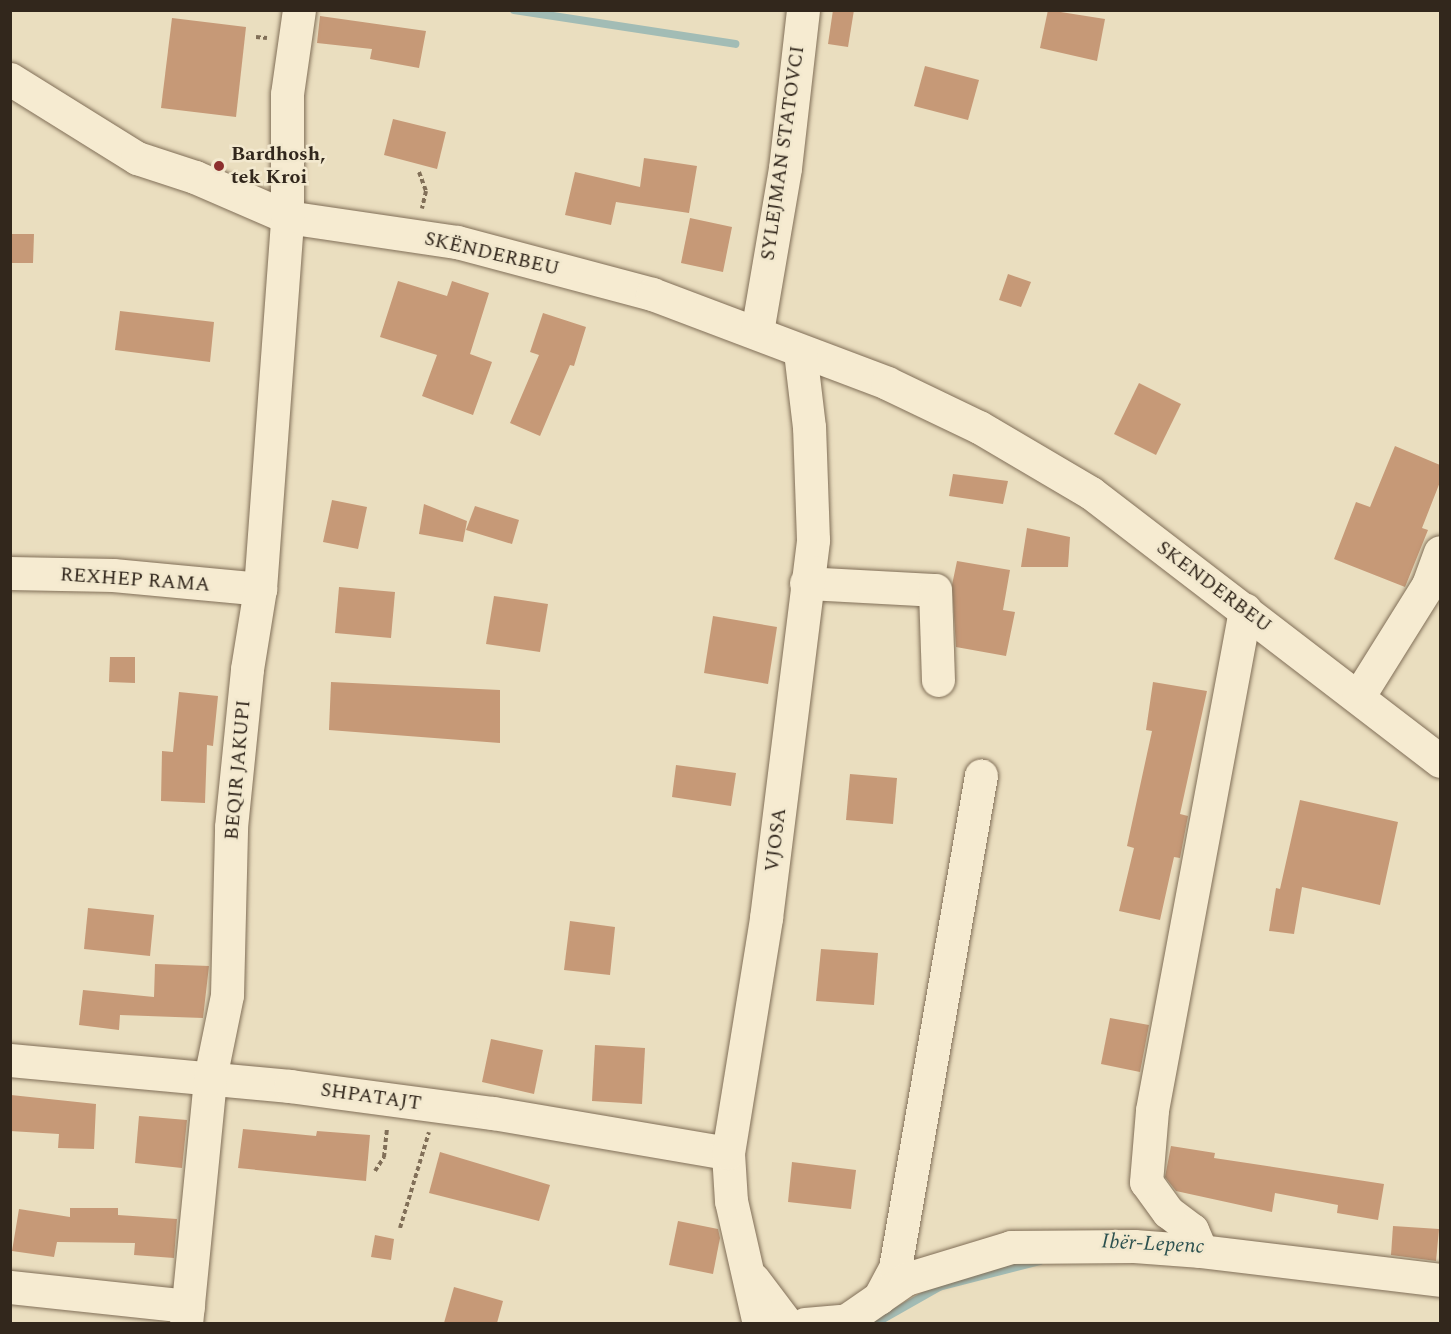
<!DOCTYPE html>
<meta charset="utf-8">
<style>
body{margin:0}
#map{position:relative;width:1451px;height:1334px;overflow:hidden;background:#eadebf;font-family:Spectral,serif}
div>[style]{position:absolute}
.stream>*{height:8px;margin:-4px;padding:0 4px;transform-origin:4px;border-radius:4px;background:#a2bcb5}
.building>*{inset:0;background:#c69977}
.path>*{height:4px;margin-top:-2px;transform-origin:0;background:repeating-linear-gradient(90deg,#816f58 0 4.5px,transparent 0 7.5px)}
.roads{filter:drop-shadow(0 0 2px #816f58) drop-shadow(0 0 2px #816f58)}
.minor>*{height:33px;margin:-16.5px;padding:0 16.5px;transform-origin:16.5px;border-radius:16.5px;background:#f6ebd1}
.dots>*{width:16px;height:16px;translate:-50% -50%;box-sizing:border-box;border:3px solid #f2e8ce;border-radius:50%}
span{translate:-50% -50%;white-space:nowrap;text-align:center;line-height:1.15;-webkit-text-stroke:5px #f2e8ce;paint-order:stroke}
.street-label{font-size:20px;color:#32271c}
.poi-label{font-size:20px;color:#32271c;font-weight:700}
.left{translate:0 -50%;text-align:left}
.water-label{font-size:21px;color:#2c514f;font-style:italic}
.frame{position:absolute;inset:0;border:12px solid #32271c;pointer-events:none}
</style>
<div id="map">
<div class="stream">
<i style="left:514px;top:10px;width:224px;rotate:8.7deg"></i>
<i style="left:874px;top:1324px;width:75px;rotate:-29.6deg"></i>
<i style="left:939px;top:1287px;width:104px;rotate:-14.4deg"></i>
</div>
<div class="building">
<i style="clip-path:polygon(833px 10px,854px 10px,848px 47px,828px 44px)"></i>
<i style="clip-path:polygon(1048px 10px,1105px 19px,1097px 61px,1040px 48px)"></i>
<i style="clip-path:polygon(320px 16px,426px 31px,419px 68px,370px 59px,372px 49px,317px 43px)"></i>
<i style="clip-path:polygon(172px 18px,246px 27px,236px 117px,161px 108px)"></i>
<i style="clip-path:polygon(925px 66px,979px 80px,968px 120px,914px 106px)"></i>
<i style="clip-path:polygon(393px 119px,446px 132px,437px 169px,384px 155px)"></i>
<i style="clip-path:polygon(644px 158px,697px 166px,689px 213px,616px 202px,611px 225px,565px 215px,575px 172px,640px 187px)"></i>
<i style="clip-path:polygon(690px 218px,732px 227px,723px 272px,681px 263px)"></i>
<i style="clip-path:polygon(10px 234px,34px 234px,33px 263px,10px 263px)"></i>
<i style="clip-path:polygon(1008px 274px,1031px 282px,1021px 307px,999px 300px)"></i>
<i style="clip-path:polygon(398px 281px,447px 296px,452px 281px,489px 293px,470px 354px,492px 362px,473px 415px,422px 396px,437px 355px,380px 337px)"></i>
<i style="clip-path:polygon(120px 311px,214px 322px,210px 362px,115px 350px)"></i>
<i style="clip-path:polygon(543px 313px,586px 327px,574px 366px,570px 365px,540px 436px,510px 423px,539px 355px,530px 352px)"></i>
<i style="clip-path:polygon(1139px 383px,1181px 404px,1156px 455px,1114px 434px)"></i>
<i style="clip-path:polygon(1395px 446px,1440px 465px,1440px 482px,1422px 528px,1428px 530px,1405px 587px,1334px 559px,1356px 502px,1370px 507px)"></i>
<i style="clip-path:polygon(953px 474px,1008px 481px,1003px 504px,949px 496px)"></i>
<i style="clip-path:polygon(332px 500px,367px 507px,358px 549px,323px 542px)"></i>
<i style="clip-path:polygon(424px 504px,467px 521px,463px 542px,419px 534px)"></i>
<i style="clip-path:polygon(475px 506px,519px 520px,512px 544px,466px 530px)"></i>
<i style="clip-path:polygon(1027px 528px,1070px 537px,1068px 567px,1021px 567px)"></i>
<i style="clip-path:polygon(957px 561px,1010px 570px,1003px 610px,1015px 612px,1006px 656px,956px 647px,952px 585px)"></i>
<i style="clip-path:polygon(339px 587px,395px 592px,391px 638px,335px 633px)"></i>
<i style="clip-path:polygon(494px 596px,548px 604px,540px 652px,486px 644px)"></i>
<i style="clip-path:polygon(713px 616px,777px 627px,768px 684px,704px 673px)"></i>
<i style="clip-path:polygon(110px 657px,135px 657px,135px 683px,109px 682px)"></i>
<i style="clip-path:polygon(331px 682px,500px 690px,500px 743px,329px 730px)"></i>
<i style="clip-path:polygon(1153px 682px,1207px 691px,1180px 814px,1188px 816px,1180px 858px,1174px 857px,1160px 920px,1119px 911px,1134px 848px,1127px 846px,1152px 731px,1146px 730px)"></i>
<i style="clip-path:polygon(179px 692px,218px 696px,213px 746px,207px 745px,205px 803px,161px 801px,162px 751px,173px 752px)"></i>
<i style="clip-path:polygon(676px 765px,736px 773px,731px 806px,672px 797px)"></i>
<i style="clip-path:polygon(850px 774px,897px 778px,893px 824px,846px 820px)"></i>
<i style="clip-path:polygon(1300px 800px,1398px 822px,1380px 905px,1302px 887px,1294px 934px,1269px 931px,1276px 888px,1280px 889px)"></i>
<i style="clip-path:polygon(88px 908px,154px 915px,150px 956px,84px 949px)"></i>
<i style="clip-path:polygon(570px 921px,615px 927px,610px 975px,564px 970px)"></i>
<i style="clip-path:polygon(821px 949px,878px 953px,874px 1005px,816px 1001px)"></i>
<i style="clip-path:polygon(155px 964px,209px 966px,203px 1018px,120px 1015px,119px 1030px,79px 1025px,83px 990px,154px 997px)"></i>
<i style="clip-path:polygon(1110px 1018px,1149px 1025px,1140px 1072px,1101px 1064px)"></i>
<i style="clip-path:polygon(491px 1039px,543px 1050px,534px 1094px,482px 1082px)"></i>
<i style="clip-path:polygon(595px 1045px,645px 1048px,642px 1104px,592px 1101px)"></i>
<i style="clip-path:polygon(11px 1095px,96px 1104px,94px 1149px,58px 1148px,59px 1134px,10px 1131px)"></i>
<i style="clip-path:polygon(139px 1116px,187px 1120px,182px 1168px,135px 1163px)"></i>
<i style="clip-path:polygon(243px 1129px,316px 1136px,317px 1131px,370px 1135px,366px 1181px,238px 1168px)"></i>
<i style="clip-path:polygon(1171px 1146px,1215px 1153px,1214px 1158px,1384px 1184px,1378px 1220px,1337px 1213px,1338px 1205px,1275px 1193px,1272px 1212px,1176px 1191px,1165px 1177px)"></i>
<i style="clip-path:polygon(440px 1152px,550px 1185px,539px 1221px,429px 1193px)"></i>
<i style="clip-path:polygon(792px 1162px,856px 1170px,851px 1209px,788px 1202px)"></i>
<i style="clip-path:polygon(70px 1208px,118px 1208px,118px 1215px,177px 1219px,174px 1258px,134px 1255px,135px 1243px,57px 1242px,54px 1257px,12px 1251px,19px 1209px,70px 1217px)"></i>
<i style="clip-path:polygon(678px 1221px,718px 1229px,720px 1238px,713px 1274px,669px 1265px)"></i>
<i style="clip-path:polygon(1393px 1226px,1439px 1229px,1436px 1261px,1391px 1255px)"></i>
<i style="clip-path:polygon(375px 1235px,394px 1239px,391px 1260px,371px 1257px)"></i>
<i style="clip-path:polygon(454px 1287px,503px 1301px,497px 1323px,444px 1323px)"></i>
</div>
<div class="path">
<i style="left:256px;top:37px;width:11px;rotate:5deg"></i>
<i style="left:419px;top:172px;width:20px;rotate:70deg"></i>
<i style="left:426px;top:191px;width:18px;rotate:103deg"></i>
<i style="left:375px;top:1171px;width:17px;rotate:-57deg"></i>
<i style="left:384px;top:1157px;width:30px;rotate:-84deg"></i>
<i style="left:400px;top:1228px;width:100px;rotate:-73.2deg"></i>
</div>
<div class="roads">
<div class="minor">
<i style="left:10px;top:79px;width:150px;rotate:31.9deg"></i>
<i style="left:137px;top:158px;width:61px;rotate:18.1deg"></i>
<i style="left:195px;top:177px;width:100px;rotate:23.5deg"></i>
<i style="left:287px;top:217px;width:172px;rotate:8.4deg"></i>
<i style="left:457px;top:242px;width:202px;rotate:14.9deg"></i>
<i style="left:652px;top:294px;width:251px;rotate:20.7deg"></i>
<i style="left:887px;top:383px;width:102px;rotate:25.6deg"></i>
<i style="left:979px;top:427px;width:130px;rotate:30.5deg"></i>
<i style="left:1091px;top:493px;width:440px;rotate:37.5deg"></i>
<i style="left:757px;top:332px;width:166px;rotate:-80.3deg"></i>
<i style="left:785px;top:168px;width:159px;rotate:-83.5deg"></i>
<i style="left:10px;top:573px;width:103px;rotate:1.1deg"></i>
<i style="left:113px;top:575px;width:148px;rotate:5.4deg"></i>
<i style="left:806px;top:583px;width:129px;rotate:3.1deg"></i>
<i style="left:935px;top:590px;width:90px;rotate:88.1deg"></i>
<i style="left:1358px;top:697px;width:132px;rotate:-58deg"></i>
<i style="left:1428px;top:585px;width:35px;rotate:-70deg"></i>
<i style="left:10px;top:1060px;width:281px;rotate:5.3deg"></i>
<i style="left:290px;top:1086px;width:205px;rotate:7.6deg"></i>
<i style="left:493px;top:1113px;width:238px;rotate:9.7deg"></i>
<i style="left:1201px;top:1251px;width:23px;rotate:-113deg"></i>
<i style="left:1192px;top:1230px;width:30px;rotate:-143deg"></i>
<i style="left:1168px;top:1212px;width:37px;rotate:-126deg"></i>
<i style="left:1146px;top:1182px;width:72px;rotate:-85.2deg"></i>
<i style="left:1152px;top:1110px;width:509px;rotate:-79.46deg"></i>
<i style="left:753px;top:1279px;width:56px;rotate:52.9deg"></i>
<i style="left:10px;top:1287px;width:179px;rotate:6.1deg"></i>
<i style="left:879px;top:1298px;width:34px;rotate:-62deg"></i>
<i style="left:895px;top:1268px;width:500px;rotate:-80.1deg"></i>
<i style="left:186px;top:1324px;width:247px;rotate:-84.4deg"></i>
<i style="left:210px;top:1078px;width:85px;rotate:-78.4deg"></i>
<i style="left:227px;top:995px;width:168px;rotate:-88.6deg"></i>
<i style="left:231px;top:827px;width:159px;rotate:-84.2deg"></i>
<i style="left:247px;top:669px;width:81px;rotate:-80.8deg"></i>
<i style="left:260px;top:589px;width:373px;rotate:-85.8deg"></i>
<i style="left:287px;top:217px;width:123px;rotate:-90deg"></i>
<i style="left:287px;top:94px;width:85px;rotate:-81.9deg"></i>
<i style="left:759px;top:1324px;width:126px;rotate:-102.8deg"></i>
<i style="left:731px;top:1201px;width:48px;rotate:-93.6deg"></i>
<i style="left:728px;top:1153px;width:238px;rotate:-80.8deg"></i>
<i style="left:766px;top:918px;width:381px;rotate:-82.9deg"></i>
<i style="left:813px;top:540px;width:113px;rotate:-92deg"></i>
<i style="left:809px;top:427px;width:76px;rotate:-96.8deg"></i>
<i style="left:805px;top:1324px;width:38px;rotate:-5deg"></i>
<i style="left:841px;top:1324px;width:79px;rotate:-34.7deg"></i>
<i style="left:906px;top:1279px;width:110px;rotate:-16.9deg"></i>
<i style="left:1011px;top:1247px;width:123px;rotate:-0.5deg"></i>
<i style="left:1134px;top:1246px;width:67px;rotate:4.3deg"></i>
<i style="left:1201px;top:1251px;width:241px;rotate:6.9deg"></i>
</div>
</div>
<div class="dots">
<i style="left:219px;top:166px;background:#8c2e2d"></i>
</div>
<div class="street-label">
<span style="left:783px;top:153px;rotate:-82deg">SYLEJMAN STATOVCI</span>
<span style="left:492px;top:254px;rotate:13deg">SKËNDERBEU</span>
<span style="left:135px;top:580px;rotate:4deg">REXHEP RAMA</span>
<span style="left:1214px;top:587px;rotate:37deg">SKENDERBEU</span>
<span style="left:238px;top:770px;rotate:-85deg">BEQIR JAKUPI</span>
<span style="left:776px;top:840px;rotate:-83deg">VJOSA</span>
<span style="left:371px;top:1097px;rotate:8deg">SHPATAJT</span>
</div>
<div class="poi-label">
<span class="left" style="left:231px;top:166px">Bardhosh,<br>tek Kroi</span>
</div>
<div class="water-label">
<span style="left:1153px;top:1244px;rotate:3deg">Ibër-Lepenc</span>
</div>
<div class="frame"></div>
</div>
